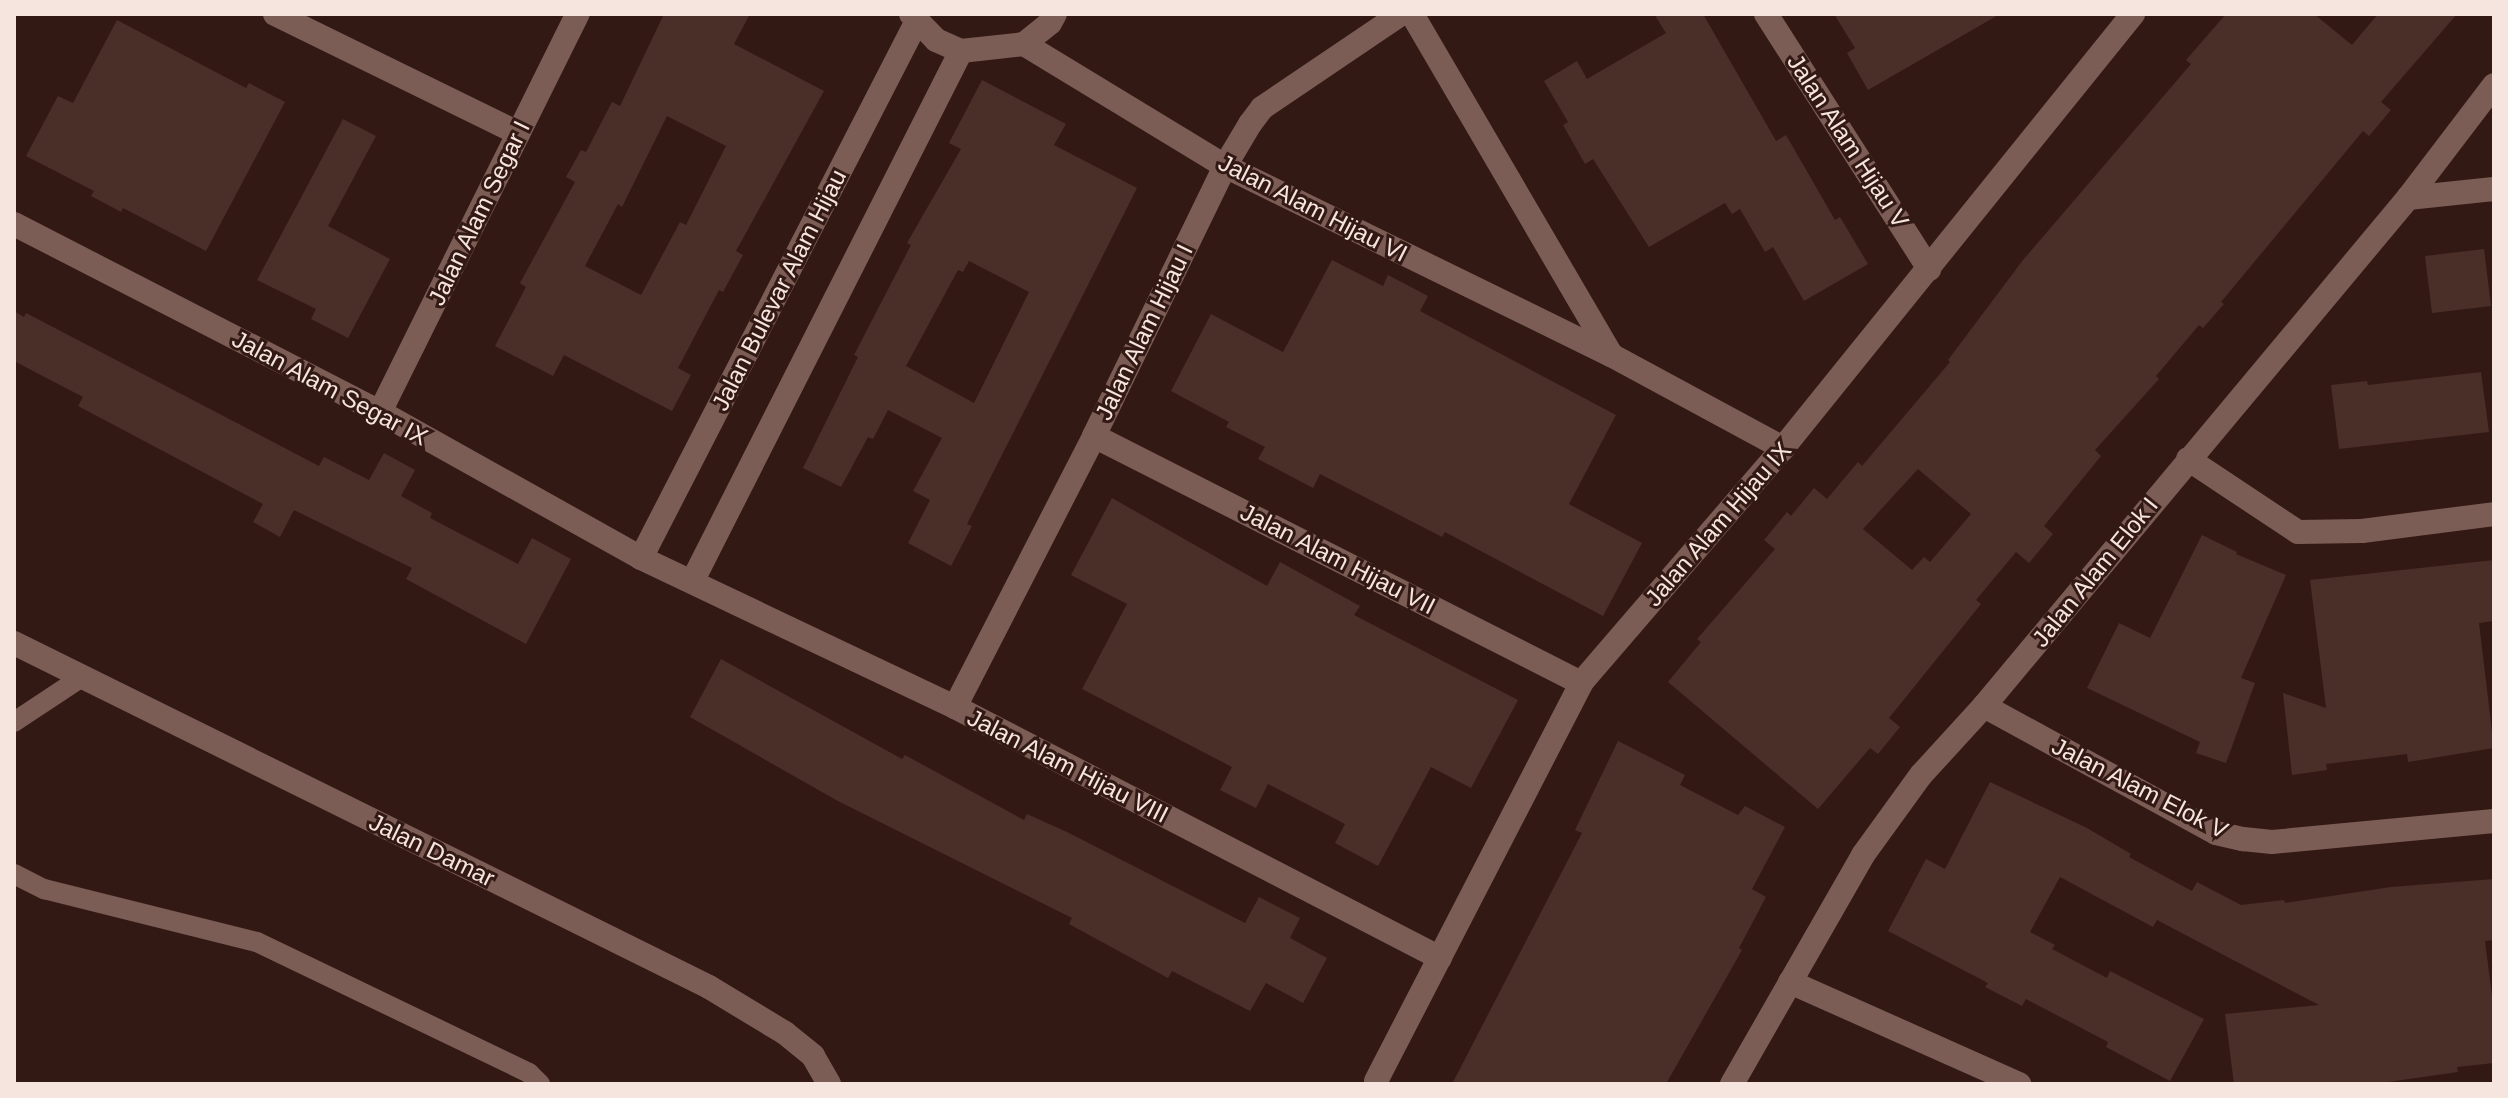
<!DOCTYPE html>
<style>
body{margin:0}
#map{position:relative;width:2508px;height:1098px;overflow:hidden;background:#331914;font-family:Arial,sans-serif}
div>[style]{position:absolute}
.building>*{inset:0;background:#4a2e28}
.lane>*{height:20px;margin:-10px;padding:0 10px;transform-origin:10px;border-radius:10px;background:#7c5d56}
.street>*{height:24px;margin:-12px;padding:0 12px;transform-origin:12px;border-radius:12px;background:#7c5d56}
span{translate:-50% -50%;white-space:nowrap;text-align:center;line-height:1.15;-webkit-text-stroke:6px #331914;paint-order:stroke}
.street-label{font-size:24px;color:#f6e4df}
.frame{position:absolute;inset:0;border:16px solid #f6e4df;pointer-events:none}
</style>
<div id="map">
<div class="building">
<i style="clip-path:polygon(evenodd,664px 14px,750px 14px,734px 44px,824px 91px,736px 251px,743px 255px,723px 292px,719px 290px,678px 368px,691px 375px,672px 411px,564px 355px,553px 376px,495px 346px,526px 287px,520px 283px,575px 182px,566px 177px,581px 150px,586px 152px,612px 102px,620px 106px,664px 14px,667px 116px,726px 146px,686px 225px,680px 222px,641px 295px,585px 266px,618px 204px,622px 207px,667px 116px)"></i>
<i style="clip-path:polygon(1654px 14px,1703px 14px,1776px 141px,1786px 135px,1835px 220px,1840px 217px,1868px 264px,1804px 301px,1773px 247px,1765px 252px,1740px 209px,1732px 214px,1725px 203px,1649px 247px,1593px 159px,1585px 164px,1563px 125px,1568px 122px,1544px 81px,1577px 61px,1587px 79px,1666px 33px)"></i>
<i style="clip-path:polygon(1834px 14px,2000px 14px,1868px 90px,1847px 53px,1855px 48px)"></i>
<i style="clip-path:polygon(evenodd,2226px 14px,2314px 14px,2352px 45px,2378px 14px,2457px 14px,2381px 102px,2391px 110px,2369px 136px,2363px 131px,2221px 302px,2224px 304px,2203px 328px,2199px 325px,2156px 376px,2159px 379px,2095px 450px,2101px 456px,2044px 526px,2053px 534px,2029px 563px,2016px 552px,1976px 600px,1981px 604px,1889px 718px,1900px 727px,1878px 754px,1870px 748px,1818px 809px,1668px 682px,1701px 642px,1697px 639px,1775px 549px,1764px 540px,1787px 512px,1791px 516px,1814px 488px,1827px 499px,1858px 462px,1862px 466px,1950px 362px,1948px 360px,2023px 260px,2191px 64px,2186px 60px,2226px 14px,1918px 469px,1971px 514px,1930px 562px,1924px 557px,1912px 570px,1863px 529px,1918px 469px)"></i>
<i style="clip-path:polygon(117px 20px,246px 88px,249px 83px,285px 102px,206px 251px,123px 208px,121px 212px,91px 196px,94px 191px,26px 156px,58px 96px,73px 103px)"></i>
<i style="clip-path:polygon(evenodd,982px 80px,1066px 124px,1054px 145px,1137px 188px,967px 524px,972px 526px,951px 566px,908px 543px,930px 500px,913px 491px,942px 438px,888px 410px,873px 439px,868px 437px,841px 487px,803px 468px,858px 357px,854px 355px,911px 245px,907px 243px,961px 149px,949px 143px,982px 80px,969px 261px,1029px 292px,974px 403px,906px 366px,958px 270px,963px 272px,969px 261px)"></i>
<i style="clip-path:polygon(343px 119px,376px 136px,328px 226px,390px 259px,348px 338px,311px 319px,316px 309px,257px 280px)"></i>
<i style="clip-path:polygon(2484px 249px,2491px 306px,2432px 313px,2425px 256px)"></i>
<i style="clip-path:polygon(1332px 260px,1383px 286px,1388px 275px,1428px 296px,1420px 311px,1616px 415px,1569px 504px,1642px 543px,1603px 616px,1445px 532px,1442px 537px,1320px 474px,1313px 488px,1258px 459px,1265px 447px,1226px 427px,1229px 422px,1171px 391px,1211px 314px,1283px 352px)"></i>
<i style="clip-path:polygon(14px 311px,24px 317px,26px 313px,319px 466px,324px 457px,369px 480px,384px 453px,415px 470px,401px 496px,432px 513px,430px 518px,518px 564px,532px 538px,571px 559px,526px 644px,406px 579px,412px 568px,294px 510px,280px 537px,253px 522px,263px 504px,78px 406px,83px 397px,14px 361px)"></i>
<i style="clip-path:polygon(2481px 372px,2489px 432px,2339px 449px,2331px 385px,2367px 381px,2368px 385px)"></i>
<i style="clip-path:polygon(1112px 498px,1267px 586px,1280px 562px,1360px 606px,1354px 615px,1518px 700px,1471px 788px,1431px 767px,1378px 866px,1335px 843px,1345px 824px,1268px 784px,1256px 808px,1220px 790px,1232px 767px,1082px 689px,1127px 604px,1071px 575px)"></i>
<i style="clip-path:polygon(2202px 535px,2237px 552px,2236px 554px,2286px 575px,2241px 678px,2255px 683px,2226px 763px,2196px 753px,2200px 742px,2087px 688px,2119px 623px,2150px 638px)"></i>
<i style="clip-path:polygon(2494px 560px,2494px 621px,2479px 623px,2494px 748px,2408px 762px,2407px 754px,2326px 764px,2327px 770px,2292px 775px,2283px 693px,2326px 708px,2310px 580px)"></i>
<i style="clip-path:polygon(721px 659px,902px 759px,905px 755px,1024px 820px,1027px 814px,1067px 832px,1245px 923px,1259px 897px,1300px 918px,1290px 938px,1327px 958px,1303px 1003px,1266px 983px,1250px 1011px,1172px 971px,1168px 978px,1069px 924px,1072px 918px,836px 800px,690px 717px)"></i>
<i style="clip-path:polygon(1618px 741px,1685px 775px,1680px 785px,1738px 815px,1745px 806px,1785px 827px,1752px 889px,1766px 897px,1739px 948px,1742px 950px,1666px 1084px,1452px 1084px,1582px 833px,1575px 830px)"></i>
<i style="clip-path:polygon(1990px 782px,2087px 828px,2131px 854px,2129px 857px,2192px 891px,2197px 882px,2241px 905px,2284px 900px,2285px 903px,2391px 887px,2494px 879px,2494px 940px,2485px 941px,2494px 1012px,2494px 1063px,2457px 1067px,2458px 1072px,2374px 1084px,2234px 1084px,2225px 1014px,2319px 1005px,2157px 920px,2153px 927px,2060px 877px,2030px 932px,2055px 945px,2052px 949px,2107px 978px,2110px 971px,2204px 1019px,2170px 1081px,2106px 1047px,2108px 1042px,2026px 999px,2022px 1006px,1985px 987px,1988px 983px,1888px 931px,1926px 859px,1945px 869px)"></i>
</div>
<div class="lane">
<i style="left:14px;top:722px;width:82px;rotate:-33.5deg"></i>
<i style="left:14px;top:874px;width:34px;rotate:27deg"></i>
<i style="left:44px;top:889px;width:219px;rotate:14deg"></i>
<i style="left:257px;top:942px;width:302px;rotate:25.7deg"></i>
<i style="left:529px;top:1073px;width:16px;rotate:45deg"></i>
</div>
<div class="street">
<i style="left:275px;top:14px;width:271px;rotate:26.1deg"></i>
<i style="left:911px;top:14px;width:36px;rotate:46deg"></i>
<i style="left:936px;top:40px;width:27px;rotate:24deg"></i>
<i style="left:961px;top:51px;width:63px;rotate:-6.3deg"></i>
<i style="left:1024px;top:44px;width:33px;rotate:-39deg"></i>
<i style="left:1050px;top:23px;width:10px;rotate:-61deg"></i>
<i style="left:1412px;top:14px;width:395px;rotate:59.7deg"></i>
<i style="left:1766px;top:14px;width:303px;rotate:57.4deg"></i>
<i style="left:1024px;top:44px;width:235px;rotate:31.3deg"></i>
<i style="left:1225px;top:166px;width:430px;rotate:26.1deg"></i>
<i style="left:1611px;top:355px;width:196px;rotate:28.4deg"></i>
<i style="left:2408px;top:198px;width:86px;rotate:-6deg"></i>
<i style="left:14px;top:224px;width:411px;rotate:27.2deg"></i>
<i style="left:380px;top:412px;width:299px;rotate:29.2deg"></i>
<i style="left:641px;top:558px;width:348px;rotate:25.4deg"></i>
<i style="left:955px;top:707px;width:546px;rotate:27.36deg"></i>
<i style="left:380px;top:412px;width:445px;rotate:-63.6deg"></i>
<i style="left:1094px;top:436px;width:546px;rotate:26.89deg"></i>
<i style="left:2188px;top:459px;width:132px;rotate:33.6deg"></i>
<i style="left:2298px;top:532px;width:64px;rotate:-0.9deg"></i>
<i style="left:2362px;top:531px;width:133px;rotate:-7.3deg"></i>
<i style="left:641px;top:558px;width:602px;rotate:-62.8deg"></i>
<i style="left:693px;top:580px;width:593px;rotate:-63.13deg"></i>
<i style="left:14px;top:643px;width:775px;rotate:26.33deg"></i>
<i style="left:709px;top:987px;width:89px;rotate:31.2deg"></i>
<i style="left:785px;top:1033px;width:36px;rotate:39deg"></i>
<i style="left:813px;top:1056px;width:32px;rotate:60deg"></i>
<i style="left:1984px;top:706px;width:264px;rotate:28.7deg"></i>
<i style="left:2216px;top:833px;width:28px;rotate:13deg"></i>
<i style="left:2243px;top:839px;width:29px;rotate:6deg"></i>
<i style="left:2272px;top:842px;width:223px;rotate:-5.4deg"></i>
<i style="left:955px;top:707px;width:305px;rotate:-62.8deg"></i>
<i style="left:1094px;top:436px;width:300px;rotate:-64.1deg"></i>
<i style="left:1225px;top:166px;width:49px;rotate:-59.2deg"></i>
<i style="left:1250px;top:124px;width:20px;rotate:-53deg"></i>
<i style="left:1262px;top:108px;width:168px;rotate:-34.1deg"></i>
<i style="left:1790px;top:982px;width:251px;rotate:24deg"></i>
<i style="left:1376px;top:1081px;width:448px;rotate:-62.7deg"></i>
<i style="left:1581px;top:683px;width:310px;rotate:-49.3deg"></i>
<i style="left:1783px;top:448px;width:558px;rotate:-51.12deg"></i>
<i style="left:1732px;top:1084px;width:264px;rotate:-60.2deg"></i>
<i style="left:1863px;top:855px;width:99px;rotate:-54.1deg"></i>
<i style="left:1921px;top:775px;width:93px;rotate:-47.6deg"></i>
<i style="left:1984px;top:706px;width:662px;rotate:-50.15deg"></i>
<i style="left:2408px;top:198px;width:142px;rotate:-52.7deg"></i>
</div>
<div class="street-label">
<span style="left:1848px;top:141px;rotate:57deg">Jalan Alam Hijau V</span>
<span style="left:1313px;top:208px;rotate:27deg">Jalan Alam Hijau VI</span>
<span style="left:479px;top:213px;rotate:-64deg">Jalan Alam Segar I</span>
<span style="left:779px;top:290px;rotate:-63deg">Jalan Bulevar Alam Hijau</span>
<span style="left:1144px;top:332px;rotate:-64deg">Jalan Alam Hijau I</span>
<span style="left:330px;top:388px;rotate:28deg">Jalan Alam Segar IX</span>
<span style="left:1718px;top:524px;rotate:-49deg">Jalan Alam Hijau IX</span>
<span style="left:1338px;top:559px;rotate:27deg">Jalan Alam Hijau VII</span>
<span style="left:2095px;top:572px;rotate:-51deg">Jalan Alam Elok I</span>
<span style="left:1068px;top:766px;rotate:27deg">Jalan Alam Hijau VIII</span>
<span style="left:2140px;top:788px;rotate:27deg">Jalan Alam Elok V</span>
<span style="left:432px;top:850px;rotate:26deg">Jalan Damar</span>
</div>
<div class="frame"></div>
</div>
